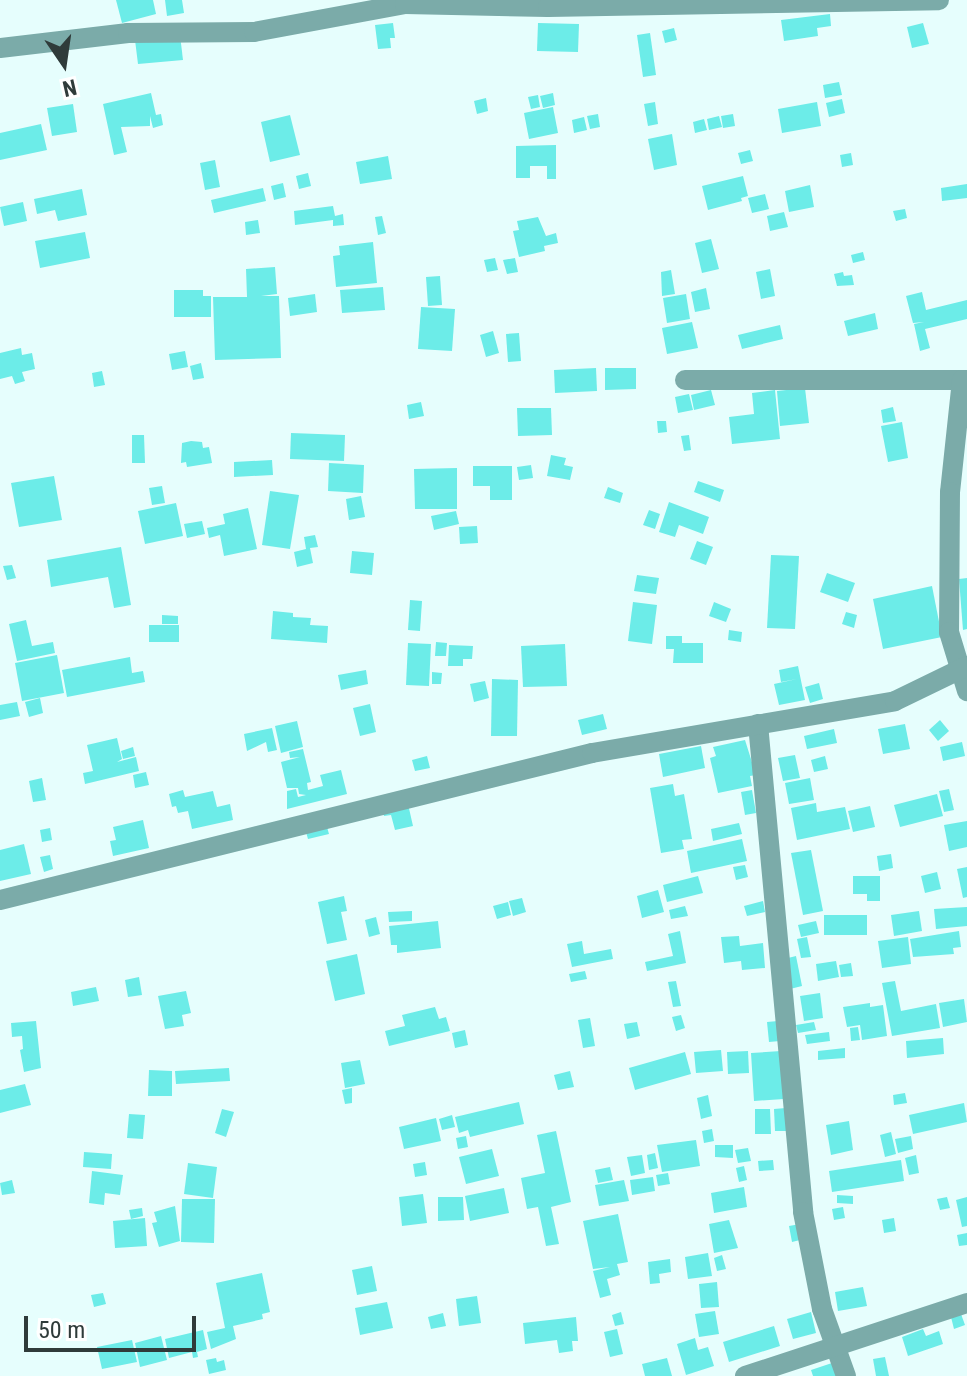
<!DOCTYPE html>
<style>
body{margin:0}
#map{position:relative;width:967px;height:1376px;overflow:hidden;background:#e6fefd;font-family:"Roboto Condensed",sans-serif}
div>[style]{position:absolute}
.building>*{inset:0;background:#6cece8}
.minor>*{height:20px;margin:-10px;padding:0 10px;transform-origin:10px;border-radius:10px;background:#7baba9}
span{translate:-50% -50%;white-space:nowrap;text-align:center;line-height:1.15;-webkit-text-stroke:6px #fff;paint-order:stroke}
.north{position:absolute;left:24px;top:24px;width:80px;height:80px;-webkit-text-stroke:6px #fff;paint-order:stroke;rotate:167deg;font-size:22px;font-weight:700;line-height:32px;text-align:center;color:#2f3b3a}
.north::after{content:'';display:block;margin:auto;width:28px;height:36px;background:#2f3b3a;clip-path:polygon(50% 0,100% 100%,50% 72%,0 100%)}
.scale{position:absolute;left:24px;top:1316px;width:172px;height:36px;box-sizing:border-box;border:4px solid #2f3b3a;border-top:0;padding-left:10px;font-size:24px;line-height:28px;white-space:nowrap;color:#2f3b3a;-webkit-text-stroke:6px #fff;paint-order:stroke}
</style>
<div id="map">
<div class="building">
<i style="clip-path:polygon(116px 0,153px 0,156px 14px,122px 23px)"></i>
<i style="clip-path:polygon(165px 0,182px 0,184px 13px,167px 16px)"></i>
<i style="clip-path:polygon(830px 14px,831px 26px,817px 28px,818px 36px,784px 41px,781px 20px)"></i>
<i style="clip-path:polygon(393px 23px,395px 38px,390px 38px,391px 48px,378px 49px,375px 25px)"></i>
<i style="clip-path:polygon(538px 23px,579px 24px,578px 52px,537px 51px)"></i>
<i style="clip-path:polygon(923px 23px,929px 44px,912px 48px,907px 27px)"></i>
<i style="clip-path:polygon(674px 28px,677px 40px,665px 43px,662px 31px)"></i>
<i style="clip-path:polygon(650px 33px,656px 75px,643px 77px,637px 35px)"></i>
<i style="clip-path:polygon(180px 35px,183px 60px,138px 64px,135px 40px)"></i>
<i style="clip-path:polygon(839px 82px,842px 95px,825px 98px,823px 85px)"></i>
<i style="clip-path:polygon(151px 93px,156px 115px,161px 114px,163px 125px,153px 128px,150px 116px,150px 126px,121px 127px,127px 152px,114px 155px,103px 104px)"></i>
<i style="clip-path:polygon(553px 93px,555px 105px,543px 108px,540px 96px)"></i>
<i style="clip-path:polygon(538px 95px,540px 107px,531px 109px,528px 97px)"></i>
<i style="clip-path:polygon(486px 98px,488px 111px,477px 114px,474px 101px)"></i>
<i style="clip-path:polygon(842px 99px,845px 113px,829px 117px,826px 103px)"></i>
<i style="clip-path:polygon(655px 102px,658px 124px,648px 126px,644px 104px)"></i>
<i style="clip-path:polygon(817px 102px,821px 126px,782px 133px,778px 109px)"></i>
<i style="clip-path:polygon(73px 104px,77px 132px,52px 136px,47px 108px)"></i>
<i style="clip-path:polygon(553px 107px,558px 133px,529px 139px,524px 113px)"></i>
<i style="clip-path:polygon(598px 114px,600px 127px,590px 129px,587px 116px)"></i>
<i style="clip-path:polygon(733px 114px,735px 126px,723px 128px,721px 116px)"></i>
<i style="clip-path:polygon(290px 115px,300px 155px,270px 162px,261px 122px)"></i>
<i style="clip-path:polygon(719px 116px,722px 127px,709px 130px,707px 119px)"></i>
<i style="clip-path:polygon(584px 117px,587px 130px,574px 133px,572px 120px)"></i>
<i style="clip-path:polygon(704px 119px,707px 130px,695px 133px,693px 122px)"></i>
<i style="clip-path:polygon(41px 124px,47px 150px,0 160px,0 133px)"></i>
<i style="clip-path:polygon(672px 134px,677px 165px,654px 170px,648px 139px)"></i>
<i style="clip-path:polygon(556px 145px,556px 179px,547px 179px,547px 166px,530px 166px,530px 178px,516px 178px,516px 146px)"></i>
<i style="clip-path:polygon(750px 150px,753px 161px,741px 164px,738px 153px)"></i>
<i style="clip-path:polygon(851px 153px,853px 165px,842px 167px,840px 155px)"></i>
<i style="clip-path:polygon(388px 156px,392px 179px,360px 184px,356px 162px)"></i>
<i style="clip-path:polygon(215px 160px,220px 187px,205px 190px,200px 163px)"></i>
<i style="clip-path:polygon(308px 173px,311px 186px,299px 189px,296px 176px)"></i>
<i style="clip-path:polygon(743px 176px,748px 196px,741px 198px,742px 201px,708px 210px,702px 186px)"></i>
<i style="clip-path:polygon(283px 183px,286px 197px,274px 200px,271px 186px)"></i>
<i style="clip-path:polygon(967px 184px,967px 198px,942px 201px,941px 188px)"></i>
<i style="clip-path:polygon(810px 185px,814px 207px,789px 212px,785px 191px)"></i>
<i style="clip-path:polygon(263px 188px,266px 201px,214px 213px,211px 200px)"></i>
<i style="clip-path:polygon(82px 189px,87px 215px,58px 221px,55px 210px,37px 214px,34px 199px)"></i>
<i style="clip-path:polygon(765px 194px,769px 209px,752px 213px,748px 198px)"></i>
<i style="clip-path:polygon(23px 202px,27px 221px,4px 226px,0 207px)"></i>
<i style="clip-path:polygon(333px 206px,335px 216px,343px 214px,344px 225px,333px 226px,333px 220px,295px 225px,294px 211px)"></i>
<i style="clip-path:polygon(905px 209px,907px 218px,896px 221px,893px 211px)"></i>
<i style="clip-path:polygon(784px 212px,788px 227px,770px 231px,767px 216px)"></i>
<i style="clip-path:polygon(382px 216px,386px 233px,378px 235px,375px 217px)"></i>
<i style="clip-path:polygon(538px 217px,546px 236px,556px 233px,558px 243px,544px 246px,545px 251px,519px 257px,513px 231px,519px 230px,517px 221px)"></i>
<i style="clip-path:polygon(258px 220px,260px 233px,246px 235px,245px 222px)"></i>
<i style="clip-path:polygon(85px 232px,90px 258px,40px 268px,35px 241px)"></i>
<i style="clip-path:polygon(711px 239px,719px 269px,702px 273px,695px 243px)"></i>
<i style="clip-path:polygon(373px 242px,377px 283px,336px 287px,333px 256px,340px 255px,339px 246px)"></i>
<i style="clip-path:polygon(863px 252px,865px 260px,853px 263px,851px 255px)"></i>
<i style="clip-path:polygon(495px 258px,498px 270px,487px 272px,484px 260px)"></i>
<i style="clip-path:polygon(515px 258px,518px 272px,507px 274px,503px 260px)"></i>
<i style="clip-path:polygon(275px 267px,277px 294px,261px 296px,279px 296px,281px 358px,215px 360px,213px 297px,247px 297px,246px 269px)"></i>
<i style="clip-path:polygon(770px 269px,775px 296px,761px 299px,756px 272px)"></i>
<i style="clip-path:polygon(671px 270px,675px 294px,662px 296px,661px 272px)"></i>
<i style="clip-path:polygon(843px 272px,844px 276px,852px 275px,854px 285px,837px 286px,834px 274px)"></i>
<i style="clip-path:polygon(440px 276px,442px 305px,428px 306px,426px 277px)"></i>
<i style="clip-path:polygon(383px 287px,385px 310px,342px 313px,340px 290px)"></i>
<i style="clip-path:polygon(706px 288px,710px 309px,695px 312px,691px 292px)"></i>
<i style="clip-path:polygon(174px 290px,203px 290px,203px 296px,211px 296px,211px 317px,174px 317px)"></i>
<i style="clip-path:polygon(922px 292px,926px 310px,967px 300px,967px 319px,925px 329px,930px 348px,920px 351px,914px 324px,924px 322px,913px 323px,906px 296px)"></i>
<i style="clip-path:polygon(315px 294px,317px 312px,290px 316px,288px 298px)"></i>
<i style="clip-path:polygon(686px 294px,690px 319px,667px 323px,663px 298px)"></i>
<i style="clip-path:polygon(421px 307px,455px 309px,452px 351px,418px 349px)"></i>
<i style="clip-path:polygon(875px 313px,878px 329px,848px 336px,844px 321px)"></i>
<i style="clip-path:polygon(692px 322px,698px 348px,667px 354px,662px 328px)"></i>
<i style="clip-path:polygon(780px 325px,783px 339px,742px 349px,738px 335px)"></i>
<i style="clip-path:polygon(493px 331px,499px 353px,486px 357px,480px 335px)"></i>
<i style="clip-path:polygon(519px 333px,521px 361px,508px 362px,506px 334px)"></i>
<i style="clip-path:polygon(21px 348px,22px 355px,32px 353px,35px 369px,22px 372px,25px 381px,15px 384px,12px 376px,0 379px,0 353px)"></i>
<i style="clip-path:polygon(185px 351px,188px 367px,172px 370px,169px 354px)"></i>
<i style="clip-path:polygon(201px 363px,204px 378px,193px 380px,190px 366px)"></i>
<i style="clip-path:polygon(596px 368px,597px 391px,555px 393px,554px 370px)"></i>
<i style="clip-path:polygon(605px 368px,636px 368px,636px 389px,605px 390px)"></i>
<i style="clip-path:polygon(102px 371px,105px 385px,94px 387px,92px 373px)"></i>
<i style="clip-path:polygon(805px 388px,809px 423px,780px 426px,777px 391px)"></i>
<i style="clip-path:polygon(711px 390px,715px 405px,694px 410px,691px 395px)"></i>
<i style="clip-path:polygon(775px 390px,780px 439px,732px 444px,729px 417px,754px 414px,752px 393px)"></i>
<i style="clip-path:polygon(689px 394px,693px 410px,678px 413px,675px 397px)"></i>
<i style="clip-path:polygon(421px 402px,424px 416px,409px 419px,407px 405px)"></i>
<i style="clip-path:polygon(893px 407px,896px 421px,883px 423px,881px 410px)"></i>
<i style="clip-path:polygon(517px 408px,551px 408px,552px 435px,518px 436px)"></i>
<i style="clip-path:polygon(657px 421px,666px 421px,667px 432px,658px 433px)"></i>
<i style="clip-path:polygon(902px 422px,908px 458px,888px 462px,881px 426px)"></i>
<i style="clip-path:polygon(291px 433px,345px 435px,344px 461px,290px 459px)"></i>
<i style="clip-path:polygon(132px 435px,144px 435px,145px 463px,132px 463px)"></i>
<i style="clip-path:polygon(689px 435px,691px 450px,684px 451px,681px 436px)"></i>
<i style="clip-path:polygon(191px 441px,202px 442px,203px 448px,209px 447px,212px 463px,187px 467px,186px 462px,181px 463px,182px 443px)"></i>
<i style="clip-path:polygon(551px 455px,566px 458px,564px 465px,573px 467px,570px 480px,547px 476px)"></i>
<i style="clip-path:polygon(272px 460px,273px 475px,234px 477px,234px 462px)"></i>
<i style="clip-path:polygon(329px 463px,364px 465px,363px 493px,328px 491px)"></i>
<i style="clip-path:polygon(531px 465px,533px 478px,519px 480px,517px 467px)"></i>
<i style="clip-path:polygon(473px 466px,512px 466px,512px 500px,490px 500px,490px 486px,473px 486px)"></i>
<i style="clip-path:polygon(457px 468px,457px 509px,415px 509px,414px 469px)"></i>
<i style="clip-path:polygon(54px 476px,62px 520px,19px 527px,11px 483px)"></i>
<i style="clip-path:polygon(698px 481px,724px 490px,720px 502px,694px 492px)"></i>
<i style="clip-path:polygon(162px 486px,165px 503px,152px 505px,149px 488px)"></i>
<i style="clip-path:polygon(608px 487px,623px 493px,620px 503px,604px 498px)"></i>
<i style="clip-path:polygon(270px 491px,299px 495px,290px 549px,262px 545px)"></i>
<i style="clip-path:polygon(361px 496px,365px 517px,349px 520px,346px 499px)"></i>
<i style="clip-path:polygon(669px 502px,709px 517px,703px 534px,679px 525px,675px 537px,659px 532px)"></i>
<i style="clip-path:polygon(176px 503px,183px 536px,145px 544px,138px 511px)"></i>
<i style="clip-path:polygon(248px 508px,257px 549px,224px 556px,220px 535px,209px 538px,207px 528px,225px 524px,223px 514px)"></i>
<i style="clip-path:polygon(649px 510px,660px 514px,655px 529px,643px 525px)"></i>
<i style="clip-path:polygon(456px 511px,459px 524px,434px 530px,431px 516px)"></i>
<i style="clip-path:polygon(202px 521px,205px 534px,187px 538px,184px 524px)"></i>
<i style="clip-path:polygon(477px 526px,478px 543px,460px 544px,459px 527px)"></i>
<i style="clip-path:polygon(315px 535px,318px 547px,310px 548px,313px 563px,297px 567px,294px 552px,306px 549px,304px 537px)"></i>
<i style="clip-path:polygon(697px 541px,713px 547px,706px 565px,690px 559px)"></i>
<i style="clip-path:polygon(121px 547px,131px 605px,114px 608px,108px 577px,51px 587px,47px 560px)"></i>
<i style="clip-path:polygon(352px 551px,374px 553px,372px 575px,350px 573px)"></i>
<i style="clip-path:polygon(771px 555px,799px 556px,795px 629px,767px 628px)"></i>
<i style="clip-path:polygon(12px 565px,16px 578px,7px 580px,3px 566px)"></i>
<i style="clip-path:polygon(827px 573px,855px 583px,848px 602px,820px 592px)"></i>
<i style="clip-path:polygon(637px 575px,659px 578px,656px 594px,634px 591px)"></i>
<i style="clip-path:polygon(967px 578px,967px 629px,963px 630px,959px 579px)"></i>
<i style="clip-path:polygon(932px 586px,942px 637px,883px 649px,873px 599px)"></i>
<i style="clip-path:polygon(410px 600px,422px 601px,420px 631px,408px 630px)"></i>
<i style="clip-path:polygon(633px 602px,657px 605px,652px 644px,628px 641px)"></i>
<i style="clip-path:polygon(714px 602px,731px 609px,726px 622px,709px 616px)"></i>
<i style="clip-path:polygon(273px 611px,293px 613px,293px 617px,311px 618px,310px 625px,328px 626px,327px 643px,271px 639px)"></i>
<i style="clip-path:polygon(846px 612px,857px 615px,854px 628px,842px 624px)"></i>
<i style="clip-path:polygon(162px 615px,178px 616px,178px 624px,162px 624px)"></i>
<i style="clip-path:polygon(26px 620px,32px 646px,53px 642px,55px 653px,17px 661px,9px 624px)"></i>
<i style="clip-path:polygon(149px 625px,179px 625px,179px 642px,149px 642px)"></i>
<i style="clip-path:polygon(729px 630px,742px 632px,741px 642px,728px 640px)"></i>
<i style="clip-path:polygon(666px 636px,682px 636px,682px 643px,703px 643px,703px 663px,673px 663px,674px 649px,666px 649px)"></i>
<i style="clip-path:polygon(436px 642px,447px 643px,446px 656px,435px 656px)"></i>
<i style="clip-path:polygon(408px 643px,431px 644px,429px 686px,406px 685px)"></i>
<i style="clip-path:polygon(565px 644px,567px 686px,523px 687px,521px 646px)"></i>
<i style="clip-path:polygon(449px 645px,473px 646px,472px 659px,463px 659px,463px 666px,448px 666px)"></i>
<i style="clip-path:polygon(57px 655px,64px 693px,22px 701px,15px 663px)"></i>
<i style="clip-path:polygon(130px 657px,132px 673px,143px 671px,145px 682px,67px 697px,62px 670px)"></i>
<i style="clip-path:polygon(798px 666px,805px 700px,779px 705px,774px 684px,797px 679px,781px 682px,779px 670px)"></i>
<i style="clip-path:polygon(366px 670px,368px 684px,341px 690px,338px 675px)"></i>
<i style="clip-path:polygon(432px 672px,442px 673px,441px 684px,432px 684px)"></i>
<i style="clip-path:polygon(492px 679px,518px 680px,517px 736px,491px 736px)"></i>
<i style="clip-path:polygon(485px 681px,489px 698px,474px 702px,470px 684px)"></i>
<i style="clip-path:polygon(819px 683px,823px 699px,810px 703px,805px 687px)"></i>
<i style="clip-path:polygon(40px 698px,43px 713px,29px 717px,25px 702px)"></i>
<i style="clip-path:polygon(17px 702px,20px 716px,0 720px,0 705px)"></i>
<i style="clip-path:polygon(370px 704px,376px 732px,360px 736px,353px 708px)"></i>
<i style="clip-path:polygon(603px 714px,607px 729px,582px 735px,578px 720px)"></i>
<i style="clip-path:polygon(940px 720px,949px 731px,938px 741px,929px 730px)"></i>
<i style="clip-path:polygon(297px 721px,303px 747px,281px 753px,275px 726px)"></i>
<i style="clip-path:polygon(905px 724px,910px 749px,883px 754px,878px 729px)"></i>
<i style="clip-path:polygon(272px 728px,277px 750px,268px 752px,266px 742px,247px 751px,244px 734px)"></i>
<i style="clip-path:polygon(834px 729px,837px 743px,807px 749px,804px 736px)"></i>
<i style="clip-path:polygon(117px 738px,122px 759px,117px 762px,136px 757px,139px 771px,85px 784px,83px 773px,93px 771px,87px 745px)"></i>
<i style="clip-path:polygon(745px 740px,756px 775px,750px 776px,752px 786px,718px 793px,710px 758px,716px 756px,713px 747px)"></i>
<i style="clip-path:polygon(962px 742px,965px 756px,943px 761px,940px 747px)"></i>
<i style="clip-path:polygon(701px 746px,705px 768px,663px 777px,659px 754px)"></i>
<i style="clip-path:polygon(133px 747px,135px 756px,123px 759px,121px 751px)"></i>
<i style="clip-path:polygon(303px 749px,311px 782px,307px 783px,308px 790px,323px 786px,320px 775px,341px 770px,347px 794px,287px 809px,287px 791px,296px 789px,298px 797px,306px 795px,299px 794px,298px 788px,287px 788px,281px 762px,300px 757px,290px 758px,289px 752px)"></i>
<i style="clip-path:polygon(795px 755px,800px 778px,783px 781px,778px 758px)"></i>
<i style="clip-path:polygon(427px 756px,430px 768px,415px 771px,412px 760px)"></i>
<i style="clip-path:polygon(825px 756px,828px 769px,814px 772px,811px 760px)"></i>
<i style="clip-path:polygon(146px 772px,149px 785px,135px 788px,133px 775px)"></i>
<i style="clip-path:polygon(42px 778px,46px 800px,33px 802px,29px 781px)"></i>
<i style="clip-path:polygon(810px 778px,814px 800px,789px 804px,785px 783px)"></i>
<i style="clip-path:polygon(673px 784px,675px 796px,684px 794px,692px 839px,682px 840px,684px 849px,661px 853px,650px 788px)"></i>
<i style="clip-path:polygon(949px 789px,954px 810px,944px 812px,939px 791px)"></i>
<i style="clip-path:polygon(183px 790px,185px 797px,213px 791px,217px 807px,230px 804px,233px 820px,192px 829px,188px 811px,178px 813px,176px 806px,172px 807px,169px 794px)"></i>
<i style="clip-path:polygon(752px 790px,756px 813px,745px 815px,741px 792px)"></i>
<i style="clip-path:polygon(937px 794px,943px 816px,900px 827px,894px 805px)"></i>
<i style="clip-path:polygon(816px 803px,817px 812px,845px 807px,850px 829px,797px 840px,791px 808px)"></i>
<i style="clip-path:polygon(408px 804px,413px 826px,395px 830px,391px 815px,384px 816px,382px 809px)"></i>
<i style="clip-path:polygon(870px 806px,875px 827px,853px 832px,848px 811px)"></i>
<i style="clip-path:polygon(143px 820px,149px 848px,113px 856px,110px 841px,116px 840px,113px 827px)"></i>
<i style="clip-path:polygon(967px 821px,967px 847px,949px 851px,944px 825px)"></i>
<i style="clip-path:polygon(739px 823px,742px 834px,713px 841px,711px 829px)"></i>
<i style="clip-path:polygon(327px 827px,329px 834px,308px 839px,306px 832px)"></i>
<i style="clip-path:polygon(50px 828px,52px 840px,42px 842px,40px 830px)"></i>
<i style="clip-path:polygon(742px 839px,747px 861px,691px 873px,687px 851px)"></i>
<i style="clip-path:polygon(24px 844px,31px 874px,0 881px,0 850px)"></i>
<i style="clip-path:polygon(811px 850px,823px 911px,803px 915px,791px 853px)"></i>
<i style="clip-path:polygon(891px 854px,893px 868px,879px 871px,877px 856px)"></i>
<i style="clip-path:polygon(50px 855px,53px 869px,44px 872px,40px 857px)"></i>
<i style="clip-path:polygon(745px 865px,748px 877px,736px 880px,733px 867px)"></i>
<i style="clip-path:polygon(967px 867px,967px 897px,963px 898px,957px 869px)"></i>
<i style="clip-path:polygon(937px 872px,941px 889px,925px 893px,921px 876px)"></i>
<i style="clip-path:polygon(698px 876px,703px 893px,667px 902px,663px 885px)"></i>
<i style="clip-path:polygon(853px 876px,880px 876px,880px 901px,867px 901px,867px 894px,853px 894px)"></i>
<i style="clip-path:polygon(658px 890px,664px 912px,642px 918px,637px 896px)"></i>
<i style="clip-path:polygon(344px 896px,347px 911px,341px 912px,347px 940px,327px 944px,318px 902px)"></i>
<i style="clip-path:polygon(522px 898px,526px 912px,513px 916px,509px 901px)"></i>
<i style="clip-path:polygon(763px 901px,765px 912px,747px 916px,744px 906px)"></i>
<i style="clip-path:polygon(508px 902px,511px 915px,497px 919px,493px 906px)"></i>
<i style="clip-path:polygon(685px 906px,688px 916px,671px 919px,669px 910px)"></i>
<i style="clip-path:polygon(967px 907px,967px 926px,936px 929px,934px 909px)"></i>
<i style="clip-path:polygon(412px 911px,412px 921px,389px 922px,388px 912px)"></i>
<i style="clip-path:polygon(919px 911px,922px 931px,894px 936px,891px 915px)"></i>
<i style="clip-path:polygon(824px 915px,867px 915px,867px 935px,824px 935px)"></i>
<i style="clip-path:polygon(376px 917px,380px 934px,369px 937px,365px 920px)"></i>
<i style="clip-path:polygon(438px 921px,441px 948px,397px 953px,397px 945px,391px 945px,389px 926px)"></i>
<i style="clip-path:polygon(816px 921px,819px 933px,801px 937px,798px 925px)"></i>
<i style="clip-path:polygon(680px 931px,686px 963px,647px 971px,645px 962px,673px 956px,668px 934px)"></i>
<i style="clip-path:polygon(959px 931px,961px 947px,953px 948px,954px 954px,913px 957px,910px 939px)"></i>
<i style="clip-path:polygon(739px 936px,740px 946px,763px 943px,765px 968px,742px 970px,741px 961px,724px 963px,721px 937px)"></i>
<i style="clip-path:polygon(807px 937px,811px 957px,801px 958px,797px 939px)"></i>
<i style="clip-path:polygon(908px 937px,911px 964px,882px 968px,878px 941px)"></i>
<i style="clip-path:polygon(582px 941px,584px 954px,611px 949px,613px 959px,572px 967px,567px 944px)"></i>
<i style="clip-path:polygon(357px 954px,365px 994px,335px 1001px,326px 961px)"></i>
<i style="clip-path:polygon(796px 956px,802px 986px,790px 989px,784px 959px)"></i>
<i style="clip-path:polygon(836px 961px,839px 977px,818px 981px,816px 964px)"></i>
<i style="clip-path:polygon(851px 963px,853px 976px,841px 977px,839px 965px)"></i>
<i style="clip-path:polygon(585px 971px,587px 979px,571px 982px,569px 974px)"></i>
<i style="clip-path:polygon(139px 977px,142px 995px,128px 997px,125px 980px)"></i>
<i style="clip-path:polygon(676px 981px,681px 1006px,673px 1007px,668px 982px)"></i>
<i style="clip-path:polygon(895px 981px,901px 1011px,936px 1004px,940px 1028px,892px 1036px,882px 983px)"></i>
<i style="clip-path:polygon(96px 987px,99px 1001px,73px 1006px,71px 992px)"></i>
<i style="clip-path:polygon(186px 991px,191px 1013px,182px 1015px,184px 1026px,165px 1029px,158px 996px)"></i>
<i style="clip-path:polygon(820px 993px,823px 1018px,804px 1021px,800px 996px)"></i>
<i style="clip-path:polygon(964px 999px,967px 1022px,943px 1027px,939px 1003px)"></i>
<i style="clip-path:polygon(870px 1003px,870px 1007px,883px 1005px,887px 1036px,862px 1040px,860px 1025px,847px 1027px,843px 1007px)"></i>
<i style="clip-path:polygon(435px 1007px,439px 1019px,446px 1017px,450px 1031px,389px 1046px,385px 1031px,405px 1026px,402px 1015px)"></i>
<i style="clip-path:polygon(681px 1015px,685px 1028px,676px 1031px,672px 1017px)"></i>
<i style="clip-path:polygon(590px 1018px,595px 1046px,583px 1048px,578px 1020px)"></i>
<i style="clip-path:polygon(36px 1021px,41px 1068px,24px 1072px,20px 1050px,23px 1049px,22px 1036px,12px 1037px,11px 1023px)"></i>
<i style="clip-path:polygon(778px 1021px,780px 1041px,769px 1042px,767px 1022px)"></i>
<i style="clip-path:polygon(637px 1022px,640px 1036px,627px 1039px,624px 1024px)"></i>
<i style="clip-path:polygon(814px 1022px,816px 1030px,798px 1033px,796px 1025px)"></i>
<i style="clip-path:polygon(858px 1027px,860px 1040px,851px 1041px,850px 1028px)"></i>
<i style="clip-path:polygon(465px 1030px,468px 1045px,455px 1048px,452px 1033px)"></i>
<i style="clip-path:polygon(829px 1032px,830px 1041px,807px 1044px,805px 1035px)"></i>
<i style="clip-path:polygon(943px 1038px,944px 1054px,907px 1058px,906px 1041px)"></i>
<i style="clip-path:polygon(845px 1048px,845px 1058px,818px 1060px,818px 1051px)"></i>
<i style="clip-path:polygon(721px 1050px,723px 1071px,696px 1073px,694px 1052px)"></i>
<i style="clip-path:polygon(748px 1051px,749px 1073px,728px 1074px,727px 1052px)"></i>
<i style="clip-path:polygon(781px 1051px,784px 1099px,754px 1101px,751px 1053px)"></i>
<i style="clip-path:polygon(685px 1052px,691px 1074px,635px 1090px,629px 1068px)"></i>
<i style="clip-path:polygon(360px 1060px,365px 1084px,345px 1088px,341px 1063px)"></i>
<i style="clip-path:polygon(229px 1068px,230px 1081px,176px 1084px,175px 1071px)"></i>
<i style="clip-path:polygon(149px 1070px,172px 1071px,172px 1096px,148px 1096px)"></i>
<i style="clip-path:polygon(570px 1071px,574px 1087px,558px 1090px,554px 1075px)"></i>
<i style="clip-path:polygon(25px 1084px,31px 1105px,0 1113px,0 1090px)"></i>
<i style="clip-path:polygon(352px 1088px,352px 1103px,345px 1104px,342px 1090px)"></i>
<i style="clip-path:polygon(905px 1093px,907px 1103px,894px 1105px,893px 1095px)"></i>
<i style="clip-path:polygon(708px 1095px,712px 1116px,701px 1119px,697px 1098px)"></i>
<i style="clip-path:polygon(519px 1102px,524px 1124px,470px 1137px,468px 1130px,459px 1133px,455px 1117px)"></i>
<i style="clip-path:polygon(964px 1103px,967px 1122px,913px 1134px,909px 1115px)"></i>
<i style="clip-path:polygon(786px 1108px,787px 1131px,775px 1131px,774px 1109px)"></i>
<i style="clip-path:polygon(222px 1109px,234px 1112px,226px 1137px,215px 1133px)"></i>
<i style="clip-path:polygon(755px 1109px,770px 1109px,771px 1134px,755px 1134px)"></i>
<i style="clip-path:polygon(129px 1114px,145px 1115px,143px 1139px,127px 1138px)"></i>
<i style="clip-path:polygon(452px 1115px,455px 1127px,442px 1130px,439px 1119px)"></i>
<i style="clip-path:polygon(436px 1118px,441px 1141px,404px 1149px,399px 1127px)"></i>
<i style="clip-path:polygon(849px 1121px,853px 1150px,831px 1155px,826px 1125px)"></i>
<i style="clip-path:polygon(712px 1129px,714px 1141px,704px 1143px,702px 1131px)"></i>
<i style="clip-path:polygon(556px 1131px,571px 1202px,551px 1207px,559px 1244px,546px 1246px,538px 1207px,527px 1209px,521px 1178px,545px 1173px,537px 1135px)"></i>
<i style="clip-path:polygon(891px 1132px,896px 1154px,885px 1157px,880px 1135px)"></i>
<i style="clip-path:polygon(466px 1136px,468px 1147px,458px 1149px,456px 1138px)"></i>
<i style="clip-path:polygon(911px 1136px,913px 1149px,898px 1153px,895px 1139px)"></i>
<i style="clip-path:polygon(696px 1140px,700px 1166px,662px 1172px,657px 1145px)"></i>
<i style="clip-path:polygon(715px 1145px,733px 1145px,733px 1158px,715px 1157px)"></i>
<i style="clip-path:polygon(748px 1148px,751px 1161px,738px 1163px,735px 1150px)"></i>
<i style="clip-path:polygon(492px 1149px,499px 1176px,466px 1184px,459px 1157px)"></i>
<i style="clip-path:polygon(84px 1152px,112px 1154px,111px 1169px,83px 1167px)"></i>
<i style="clip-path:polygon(655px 1153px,658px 1168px,649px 1170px,647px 1155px)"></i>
<i style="clip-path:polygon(642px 1155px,645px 1173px,631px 1176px,627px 1157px)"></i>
<i style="clip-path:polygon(916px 1155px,919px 1173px,909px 1175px,905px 1158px)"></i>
<i style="clip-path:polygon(773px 1160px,774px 1170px,759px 1171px,758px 1161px)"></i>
<i style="clip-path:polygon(901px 1160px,904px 1181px,832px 1192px,829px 1171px)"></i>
<i style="clip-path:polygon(425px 1162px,427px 1175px,415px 1177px,413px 1164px)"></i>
<i style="clip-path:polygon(188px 1163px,217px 1167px,213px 1198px,184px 1194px)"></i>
<i style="clip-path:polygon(744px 1166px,747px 1180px,739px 1182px,736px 1168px)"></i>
<i style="clip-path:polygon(610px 1167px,613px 1180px,598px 1183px,595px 1170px)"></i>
<i style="clip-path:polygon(92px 1171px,123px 1175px,120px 1195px,105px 1193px,104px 1205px,89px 1203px)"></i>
<i style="clip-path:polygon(668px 1173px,670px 1184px,658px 1186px,656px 1175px)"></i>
<i style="clip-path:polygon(653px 1177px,655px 1191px,632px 1195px,630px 1180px)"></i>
<i style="clip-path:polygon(12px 1180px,15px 1193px,2px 1195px,0 1183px)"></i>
<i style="clip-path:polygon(624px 1180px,629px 1201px,599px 1206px,595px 1185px)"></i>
<i style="clip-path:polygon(744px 1187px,747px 1207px,714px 1213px,711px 1193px)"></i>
<i style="clip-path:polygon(504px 1188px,509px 1213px,470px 1221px,465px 1196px)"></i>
<i style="clip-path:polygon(423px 1194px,427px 1223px,402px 1226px,399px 1197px)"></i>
<i style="clip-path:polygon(837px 1195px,853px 1196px,853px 1204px,837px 1203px)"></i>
<i style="clip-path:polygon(438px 1197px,463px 1197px,464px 1220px,438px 1221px)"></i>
<i style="clip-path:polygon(947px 1197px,950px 1208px,940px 1210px,937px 1199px)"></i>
<i style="clip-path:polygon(967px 1197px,967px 1226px,962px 1227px,956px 1200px)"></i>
<i style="clip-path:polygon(182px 1199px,215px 1199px,214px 1243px,181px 1242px)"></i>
<i style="clip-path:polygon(175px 1206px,180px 1241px,159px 1247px,152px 1223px,157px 1222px,154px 1212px)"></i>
<i style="clip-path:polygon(843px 1207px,845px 1218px,834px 1220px,832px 1209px)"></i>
<i style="clip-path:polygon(142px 1208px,143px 1216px,131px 1219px,129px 1210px)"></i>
<i style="clip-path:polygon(618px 1214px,628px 1262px,617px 1264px,620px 1275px,607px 1279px,611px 1295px,600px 1298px,593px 1271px,610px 1267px,593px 1269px,583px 1221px)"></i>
<i style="clip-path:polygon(145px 1218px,147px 1246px,115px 1248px,113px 1221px)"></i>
<i style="clip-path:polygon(894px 1218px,896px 1231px,884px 1233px,882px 1220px)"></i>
<i style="clip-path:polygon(729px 1220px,738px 1248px,714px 1253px,709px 1224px)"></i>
<i style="clip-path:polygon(800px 1224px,804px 1239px,792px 1242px,789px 1226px)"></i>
<i style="clip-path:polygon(967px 1233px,967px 1245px,959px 1246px,957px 1235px)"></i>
<i style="clip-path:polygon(708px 1253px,712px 1276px,688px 1279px,685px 1257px)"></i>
<i style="clip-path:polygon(722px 1255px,726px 1269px,717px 1271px,714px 1258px)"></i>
<i style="clip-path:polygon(670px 1259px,671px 1272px,659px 1274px,660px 1283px,650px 1284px,648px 1262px)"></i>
<i style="clip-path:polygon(372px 1266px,377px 1291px,357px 1295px,352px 1270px)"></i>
<i style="clip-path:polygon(262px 1273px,270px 1312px,262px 1314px,263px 1319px,233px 1326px,236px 1339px,211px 1349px,207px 1332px,225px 1328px,216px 1283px)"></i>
<i style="clip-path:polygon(717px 1282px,719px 1307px,701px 1308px,699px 1284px)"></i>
<i style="clip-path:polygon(863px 1287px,867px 1306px,838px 1311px,835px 1292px)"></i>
<i style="clip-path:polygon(103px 1293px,106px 1304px,94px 1307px,91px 1295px)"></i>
<i style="clip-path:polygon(477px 1296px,481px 1323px,459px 1326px,456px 1299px)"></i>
<i style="clip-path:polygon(387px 1302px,393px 1328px,360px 1335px,355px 1308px)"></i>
<i style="clip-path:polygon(715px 1311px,719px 1334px,699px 1337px,695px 1314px)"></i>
<i style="clip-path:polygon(621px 1312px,624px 1324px,615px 1326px,612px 1315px)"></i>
<i style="clip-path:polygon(811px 1312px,816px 1333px,793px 1339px,787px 1319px)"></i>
<i style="clip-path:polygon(443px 1313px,446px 1326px,431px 1329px,428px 1317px)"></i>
<i style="clip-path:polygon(961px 1314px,965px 1325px,954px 1329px,951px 1317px)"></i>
<i style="clip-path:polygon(576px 1317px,578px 1341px,572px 1341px,573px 1351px,559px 1353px,557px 1340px,525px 1344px,523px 1323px)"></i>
<i style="clip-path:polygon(774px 1326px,780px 1346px,729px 1362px,723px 1342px)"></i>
<i style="clip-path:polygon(617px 1329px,623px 1354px,610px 1357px,604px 1332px)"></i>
<i style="clip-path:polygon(923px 1329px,926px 1336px,939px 1331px,943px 1344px,908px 1356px,902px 1337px)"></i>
<i style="clip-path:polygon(203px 1330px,207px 1349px,197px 1352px,198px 1357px,193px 1358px,192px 1352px,169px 1358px,165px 1339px)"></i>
<i style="clip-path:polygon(161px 1336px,167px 1360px,140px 1367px,135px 1343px)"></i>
<i style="clip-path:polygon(695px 1338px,698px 1350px,708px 1347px,714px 1366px,686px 1375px,677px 1344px)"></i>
<i style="clip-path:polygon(132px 1340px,137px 1362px,102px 1369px,97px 1347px)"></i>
<i style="clip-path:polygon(885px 1357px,889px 1376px,876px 1376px,873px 1359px)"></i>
<i style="clip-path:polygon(216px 1358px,217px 1362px,224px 1360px,226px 1370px,209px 1374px,206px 1360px)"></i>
<i style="clip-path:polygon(667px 1358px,672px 1376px,645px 1376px,642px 1364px)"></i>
<i style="clip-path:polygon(835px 1362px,840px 1376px,813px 1376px,811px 1370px)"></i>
</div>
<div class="minor">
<i style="left:0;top:48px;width:129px;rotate:-6.7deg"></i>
<i style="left:128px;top:33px;width:126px;rotate:-0.5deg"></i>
<i style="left:254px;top:32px;width:154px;rotate:-10.5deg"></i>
<i style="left:405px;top:4px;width:143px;rotate:1.2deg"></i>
<i style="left:548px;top:7px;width:391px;rotate:-1deg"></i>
<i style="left:685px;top:380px;width:282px"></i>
<i style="left:962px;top:380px;width:113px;rotate:96.1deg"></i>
<i style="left:950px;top:492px;width:140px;rotate:90.4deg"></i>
<i style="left:949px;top:632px;width:62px;rotate:73deg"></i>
<i style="left:758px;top:724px;width:490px;rotate:84.7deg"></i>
<i style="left:803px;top:1212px;width:99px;rotate:78.9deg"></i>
<i style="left:822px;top:1309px;width:71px;rotate:70.3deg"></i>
<i style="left:0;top:900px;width:610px;rotate:-13.95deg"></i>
<i style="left:592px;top:753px;width:307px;rotate:-9.7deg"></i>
<i style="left:895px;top:701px;width:80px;rotate:-25.9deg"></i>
<i style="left:745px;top:1376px;width:234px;rotate:-18.2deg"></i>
</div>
<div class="north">N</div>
<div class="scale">50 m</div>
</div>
